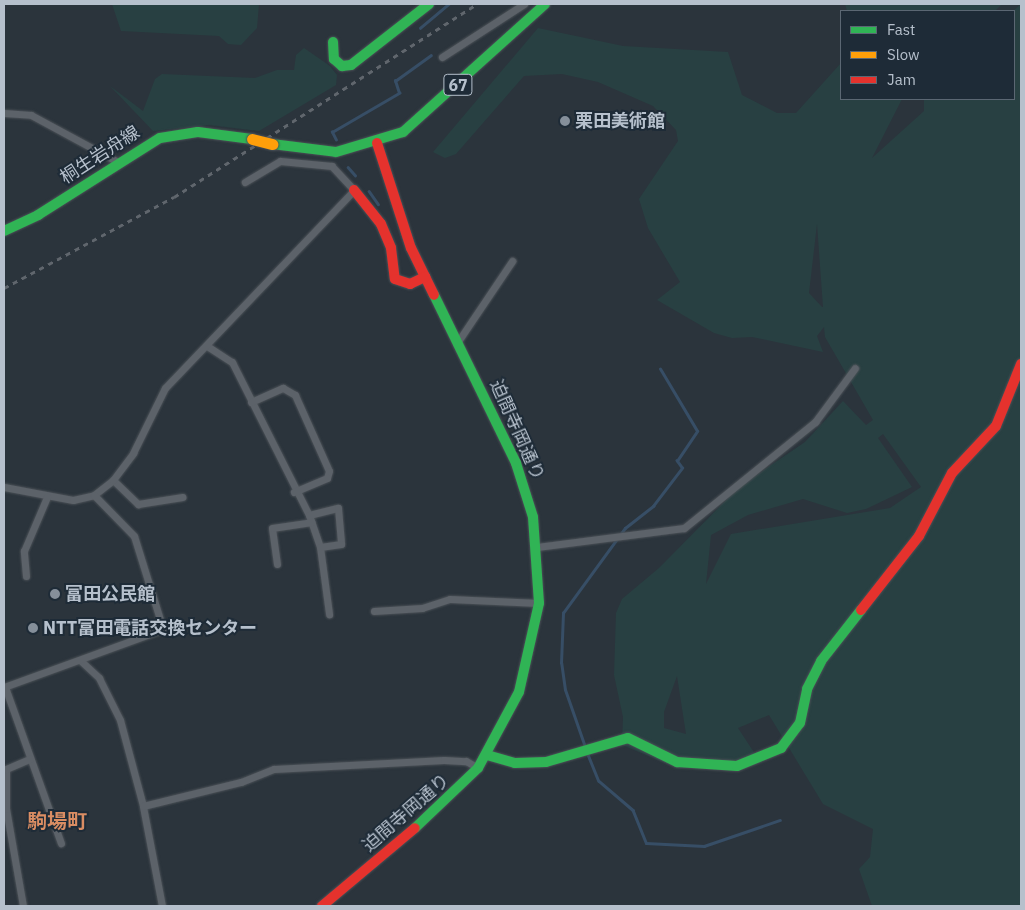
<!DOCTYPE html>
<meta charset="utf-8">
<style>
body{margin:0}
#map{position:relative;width:1025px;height:910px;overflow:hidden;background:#2b343c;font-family:"IBM Plex Sans","Noto Sans JP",sans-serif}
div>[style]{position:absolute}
.green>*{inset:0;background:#284042}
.stream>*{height:2.5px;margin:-1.25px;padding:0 1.25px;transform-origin:1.25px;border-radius:1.25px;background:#374e66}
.roads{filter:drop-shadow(0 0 1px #4a5056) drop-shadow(0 0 1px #4a5056)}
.street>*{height:7px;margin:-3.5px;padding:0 3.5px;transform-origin:3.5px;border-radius:3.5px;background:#5c6269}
.fast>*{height:10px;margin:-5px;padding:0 5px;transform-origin:5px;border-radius:5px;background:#30b455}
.jam>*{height:10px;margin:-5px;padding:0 5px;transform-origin:5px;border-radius:5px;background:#e5322d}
.rail>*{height:2.5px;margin-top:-1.25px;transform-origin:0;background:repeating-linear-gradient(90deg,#60666d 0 5px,transparent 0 10px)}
.bridges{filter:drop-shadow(0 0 1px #495058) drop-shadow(0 0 1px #495058)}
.slow-bridge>*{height:11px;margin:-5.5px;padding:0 5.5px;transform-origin:5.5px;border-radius:5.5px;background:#ff9f0a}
.dots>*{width:14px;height:14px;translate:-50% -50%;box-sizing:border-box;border:2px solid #1e2b37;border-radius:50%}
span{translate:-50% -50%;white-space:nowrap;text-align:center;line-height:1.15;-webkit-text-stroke:4px #1e2b37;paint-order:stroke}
.shield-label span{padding:1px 4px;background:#1e2b37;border:1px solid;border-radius:4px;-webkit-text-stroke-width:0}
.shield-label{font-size:16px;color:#b6c0cc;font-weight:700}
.poi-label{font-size:18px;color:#b6c0cc;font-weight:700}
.left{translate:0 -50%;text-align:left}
.street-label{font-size:18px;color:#b6c0cc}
.quarter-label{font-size:20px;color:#da8d63;font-weight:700}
.frame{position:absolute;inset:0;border:5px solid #b6c0cc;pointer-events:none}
.legend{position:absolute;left:840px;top:10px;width:175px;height:90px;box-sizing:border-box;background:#1e2b37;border:1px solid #5b6773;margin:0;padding:6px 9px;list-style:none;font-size:15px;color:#b6c0cc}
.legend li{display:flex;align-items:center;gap:10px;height:25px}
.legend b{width:25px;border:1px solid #5b6773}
</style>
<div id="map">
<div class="green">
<i style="clip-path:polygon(112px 4px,259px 4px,257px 28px,241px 45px,228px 44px,219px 36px,121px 31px)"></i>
<i style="clip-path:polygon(845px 4px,1002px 4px,995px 11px,847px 11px)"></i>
<i style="clip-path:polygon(evenodd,1021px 4px,1021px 906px,872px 906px,859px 869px,870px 857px,873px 829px,823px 804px,769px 715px,738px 728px,757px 757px,680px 769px,622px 745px,623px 717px,614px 675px,616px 613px,622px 599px,659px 568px,739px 487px,805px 442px,843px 401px,866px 425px,873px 420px,825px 337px,824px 327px,817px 336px,823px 352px,752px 337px,732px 338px,714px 333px,657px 300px,680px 282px,648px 228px,639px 199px,678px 141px,676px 130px,653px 106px,598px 82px,562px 74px,524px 76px,456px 154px,445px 158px,433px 152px,538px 28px,623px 46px,728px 52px,742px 95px,777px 113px,796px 113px,841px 63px,841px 99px,902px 99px,872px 158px,924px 111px,924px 99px,1014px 99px,1013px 11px,1021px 4px,817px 224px,823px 307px,822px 307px,809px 293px,817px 224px,1021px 4px,883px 434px,921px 487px,890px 508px,731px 534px,706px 584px,711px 535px,748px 515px,803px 499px,847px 513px,866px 509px,912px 487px,878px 438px,883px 434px,1021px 4px,677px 676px,686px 734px,664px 728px,664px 712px,677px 676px)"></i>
<i style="clip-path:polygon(304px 48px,330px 66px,337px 75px,336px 85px,259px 131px,209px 125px,153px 131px,110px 86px,143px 111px,155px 79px,162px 74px,255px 78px,277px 70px,294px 70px,296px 55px)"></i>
</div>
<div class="stream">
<i style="left:420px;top:28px;width:38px;rotate:-40deg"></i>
<i style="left:336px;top:140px;width:9px;rotate:-117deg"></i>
<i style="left:332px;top:132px;width:78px;rotate:-30.2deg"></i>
<i style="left:399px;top:93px;width:13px;rotate:-108deg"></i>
<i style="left:395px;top:81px;width:44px;rotate:-35.8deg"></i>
<i style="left:348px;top:167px;width:11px;rotate:49deg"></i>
<i style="left:369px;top:191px;width:16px;rotate:55deg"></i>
<i style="left:585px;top:747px;width:60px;rotate:-109.3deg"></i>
<i style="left:565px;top:690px;width:27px;rotate:-98deg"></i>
<i style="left:561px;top:663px;width:50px;rotate:-87.7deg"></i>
<i style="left:563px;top:613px;width:105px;rotate:-53.9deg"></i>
<i style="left:625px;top:528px;width:36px;rotate:-38deg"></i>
<i style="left:653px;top:506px;width:48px;rotate:-52.7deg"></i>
<i style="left:682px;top:468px;width:9px;rotate:-126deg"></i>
<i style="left:677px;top:461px;width:36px;rotate:-56deg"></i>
<i style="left:697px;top:431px;width:72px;rotate:-120.8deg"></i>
<i style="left:587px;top:752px;width:31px;rotate:68deg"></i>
<i style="left:599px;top:781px;width:45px;rotate:40.5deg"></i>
<i style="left:633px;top:810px;width:35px;rotate:68deg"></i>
<i style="left:646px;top:843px;width:58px;rotate:3deg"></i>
<i style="left:704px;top:846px;width:80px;rotate:-18.9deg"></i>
</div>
<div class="roads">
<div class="street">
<i style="left:442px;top:57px;width:98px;rotate:-32.9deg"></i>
<i style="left:4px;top:113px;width:27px;rotate:4deg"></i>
<i style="left:31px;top:115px;width:99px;rotate:28.4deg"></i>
<i style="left:457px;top:343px;width:99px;rotate:-56.1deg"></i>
<i style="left:207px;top:346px;width:30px;rotate:33deg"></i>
<i style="left:232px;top:362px;width:171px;rotate:63.3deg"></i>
<i style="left:309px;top:515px;width:34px;rotate:71deg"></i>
<i style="left:320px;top:547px;width:68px;rotate:82.3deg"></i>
<i style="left:251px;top:402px;width:35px;rotate:-24deg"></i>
<i style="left:283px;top:388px;width:14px;rotate:30deg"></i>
<i style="left:295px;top:395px;width:83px;rotate:65.9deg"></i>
<i style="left:329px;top:471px;width:7px;rotate:106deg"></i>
<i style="left:327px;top:478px;width:36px;rotate:157deg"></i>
<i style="left:113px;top:480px;width:35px;rotate:44deg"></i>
<i style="left:138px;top:504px;width:45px;rotate:-9deg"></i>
<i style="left:4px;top:487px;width:70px;rotate:10.7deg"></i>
<i style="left:73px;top:500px;width:22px;rotate:-13deg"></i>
<i style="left:94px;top:495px;width:24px;rotate:-38deg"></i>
<i style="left:113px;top:480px;width:34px;rotate:-53deg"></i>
<i style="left:133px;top:453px;width:72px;rotate:-63.8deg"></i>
<i style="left:165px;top:388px;width:274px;rotate:-46.3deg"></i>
<i style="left:354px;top:190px;width:33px;rotate:-133deg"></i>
<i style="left:332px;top:166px;width:52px;rotate:-174.5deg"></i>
<i style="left:280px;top:161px;width:41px;rotate:149deg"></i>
<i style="left:309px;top:515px;width:30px;rotate:-14deg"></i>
<i style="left:338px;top:508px;width:36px;rotate:85deg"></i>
<i style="left:341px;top:544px;width:21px;rotate:172deg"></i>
<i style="left:537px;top:547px;width:148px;rotate:-7.4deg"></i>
<i style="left:684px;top:528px;width:169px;rotate:-39deg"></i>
<i style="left:815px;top:422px;width:67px;rotate:-53.5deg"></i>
<i style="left:277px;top:564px;width:36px;rotate:-98deg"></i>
<i style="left:272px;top:528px;width:40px;rotate:-8.5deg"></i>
<i style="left:26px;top:576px;width:25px;rotate:-95deg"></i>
<i style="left:24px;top:551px;width:59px;rotate:-66.9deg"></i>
<i style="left:374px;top:611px;width:48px;rotate:-3.6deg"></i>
<i style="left:422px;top:608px;width:29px;rotate:-18deg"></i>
<i style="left:450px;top:599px;width:89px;rotate:2.6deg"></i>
<i style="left:81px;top:661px;width:25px;rotate:43deg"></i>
<i style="left:99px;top:678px;width:47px;rotate:63.4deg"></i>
<i style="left:120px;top:720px;width:89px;rotate:75deg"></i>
<i style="left:4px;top:687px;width:169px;rotate:-20deg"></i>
<i style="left:163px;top:629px;width:97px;rotate:-107.3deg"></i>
<i style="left:134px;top:536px;width:57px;rotate:-134.3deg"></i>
<i style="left:5px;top:687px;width:166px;rotate:70.3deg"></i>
<i style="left:23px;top:906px;width:98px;rotate:-99.9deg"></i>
<i style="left:6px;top:809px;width:40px;rotate:-90deg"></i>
<i style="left:6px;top:769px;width:26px;rotate:-23deg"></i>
<i style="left:162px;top:906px;width:102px;rotate:-100.8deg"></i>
<i style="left:143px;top:806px;width:101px;rotate:-13.8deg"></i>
<i style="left:241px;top:782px;width:35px;rotate:-22deg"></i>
<i style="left:274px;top:769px;width:170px;rotate:-3deg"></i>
<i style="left:444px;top:760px;width:22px;rotate:3deg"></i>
<i style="left:466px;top:761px;width:14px;rotate:30deg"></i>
</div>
<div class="fast">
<i style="left:333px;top:42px;width:17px;rotate:87deg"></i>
<i style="left:334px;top:59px;width:11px;rotate:41deg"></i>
<i style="left:342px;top:66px;width:9px;rotate:-6deg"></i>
<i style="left:351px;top:65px;width:99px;rotate:-38deg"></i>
<i style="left:272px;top:144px;width:64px;rotate:7.1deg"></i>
<i style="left:336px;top:152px;width:70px;rotate:-16.6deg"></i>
<i style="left:403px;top:132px;width:191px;rotate:-42deg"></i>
<i style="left:4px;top:231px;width:38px;rotate:-25deg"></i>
<i style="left:38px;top:215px;width:144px;rotate:-32.3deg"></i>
<i style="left:160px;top:138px;width:38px;rotate:-9deg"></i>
<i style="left:198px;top:132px;width:54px;rotate:7.4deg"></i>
<i style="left:487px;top:755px;width:29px;rotate:16deg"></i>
<i style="left:515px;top:763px;width:31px;rotate:-2deg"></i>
<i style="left:546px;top:762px;width:85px;rotate:-16.3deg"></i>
<i style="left:628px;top:738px;width:55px;rotate:26.1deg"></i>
<i style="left:677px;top:762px;width:60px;rotate:3.8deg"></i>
<i style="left:737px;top:766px;width:48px;rotate:-22.2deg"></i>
<i style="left:781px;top:748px;width:31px;rotate:-53deg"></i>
<i style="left:800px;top:723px;width:35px;rotate:-78deg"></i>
<i style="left:807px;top:689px;width:31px;rotate:-63deg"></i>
<i style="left:821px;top:661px;width:65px;rotate:-51.9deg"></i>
<i style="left:415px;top:828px;width:87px;rotate:-43.6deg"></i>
<i style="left:478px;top:768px;width:86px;rotate:-61.7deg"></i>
<i style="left:519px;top:692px;width:91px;rotate:-77.3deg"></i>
<i style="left:539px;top:603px;width:86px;rotate:-94deg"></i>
<i style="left:533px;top:517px;width:57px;rotate:-107.5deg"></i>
<i style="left:516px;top:463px;width:187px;rotate:-116deg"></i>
</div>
<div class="jam">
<i style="left:377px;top:143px;width:110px;rotate:72.1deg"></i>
<i style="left:411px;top:248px;width:52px;rotate:63.9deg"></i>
<i style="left:354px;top:190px;width:43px;rotate:51.5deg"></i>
<i style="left:381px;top:224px;width:26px;rotate:67deg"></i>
<i style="left:391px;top:248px;width:31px;rotate:83deg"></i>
<i style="left:395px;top:279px;width:16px;rotate:18deg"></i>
<i style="left:410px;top:284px;width:17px;rotate:-25deg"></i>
<i style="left:861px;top:610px;width:94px;rotate:-51.9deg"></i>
<i style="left:919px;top:536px;width:71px;rotate:-62.4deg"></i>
<i style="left:952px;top:473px;width:64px;rotate:-46.9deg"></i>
<i style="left:996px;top:426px;width:67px;rotate:-68deg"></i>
<i style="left:322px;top:906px;width:121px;rotate:-40deg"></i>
</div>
</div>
<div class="rail">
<i style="left:4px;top:288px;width:193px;rotate:-28.2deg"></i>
<i style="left:174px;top:197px;width:359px;rotate:-32.5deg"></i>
</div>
<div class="bridges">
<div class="slow-bridge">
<i style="left:252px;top:139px;width:21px;rotate:14deg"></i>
</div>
</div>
<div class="dots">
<i style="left:565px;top:121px;background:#858f9a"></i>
<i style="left:55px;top:594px;background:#858f9a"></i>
<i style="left:33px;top:628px;background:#858f9a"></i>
</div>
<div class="shield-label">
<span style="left:458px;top:85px">67</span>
</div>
<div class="poi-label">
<span class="left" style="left:575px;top:121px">栗田美術館</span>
<span class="left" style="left:65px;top:594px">富田公民館</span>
<span class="left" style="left:43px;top:628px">NTT富田電話交換センター</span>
</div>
<div class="street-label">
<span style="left:100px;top:155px;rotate:-33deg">桐生岩舟線</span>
<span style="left:517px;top:430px;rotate:66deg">迫間寺岡通り</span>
<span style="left:406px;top:813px;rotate:-41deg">迫間寺岡通り</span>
</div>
<div class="quarter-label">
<span style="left:57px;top:820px">駒場町</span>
</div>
<div class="frame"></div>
<ul class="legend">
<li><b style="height:6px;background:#30b455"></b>Fast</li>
<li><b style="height:6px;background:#ff9f0a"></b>Slow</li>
<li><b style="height:6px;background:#e5322d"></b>Jam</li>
</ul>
</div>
